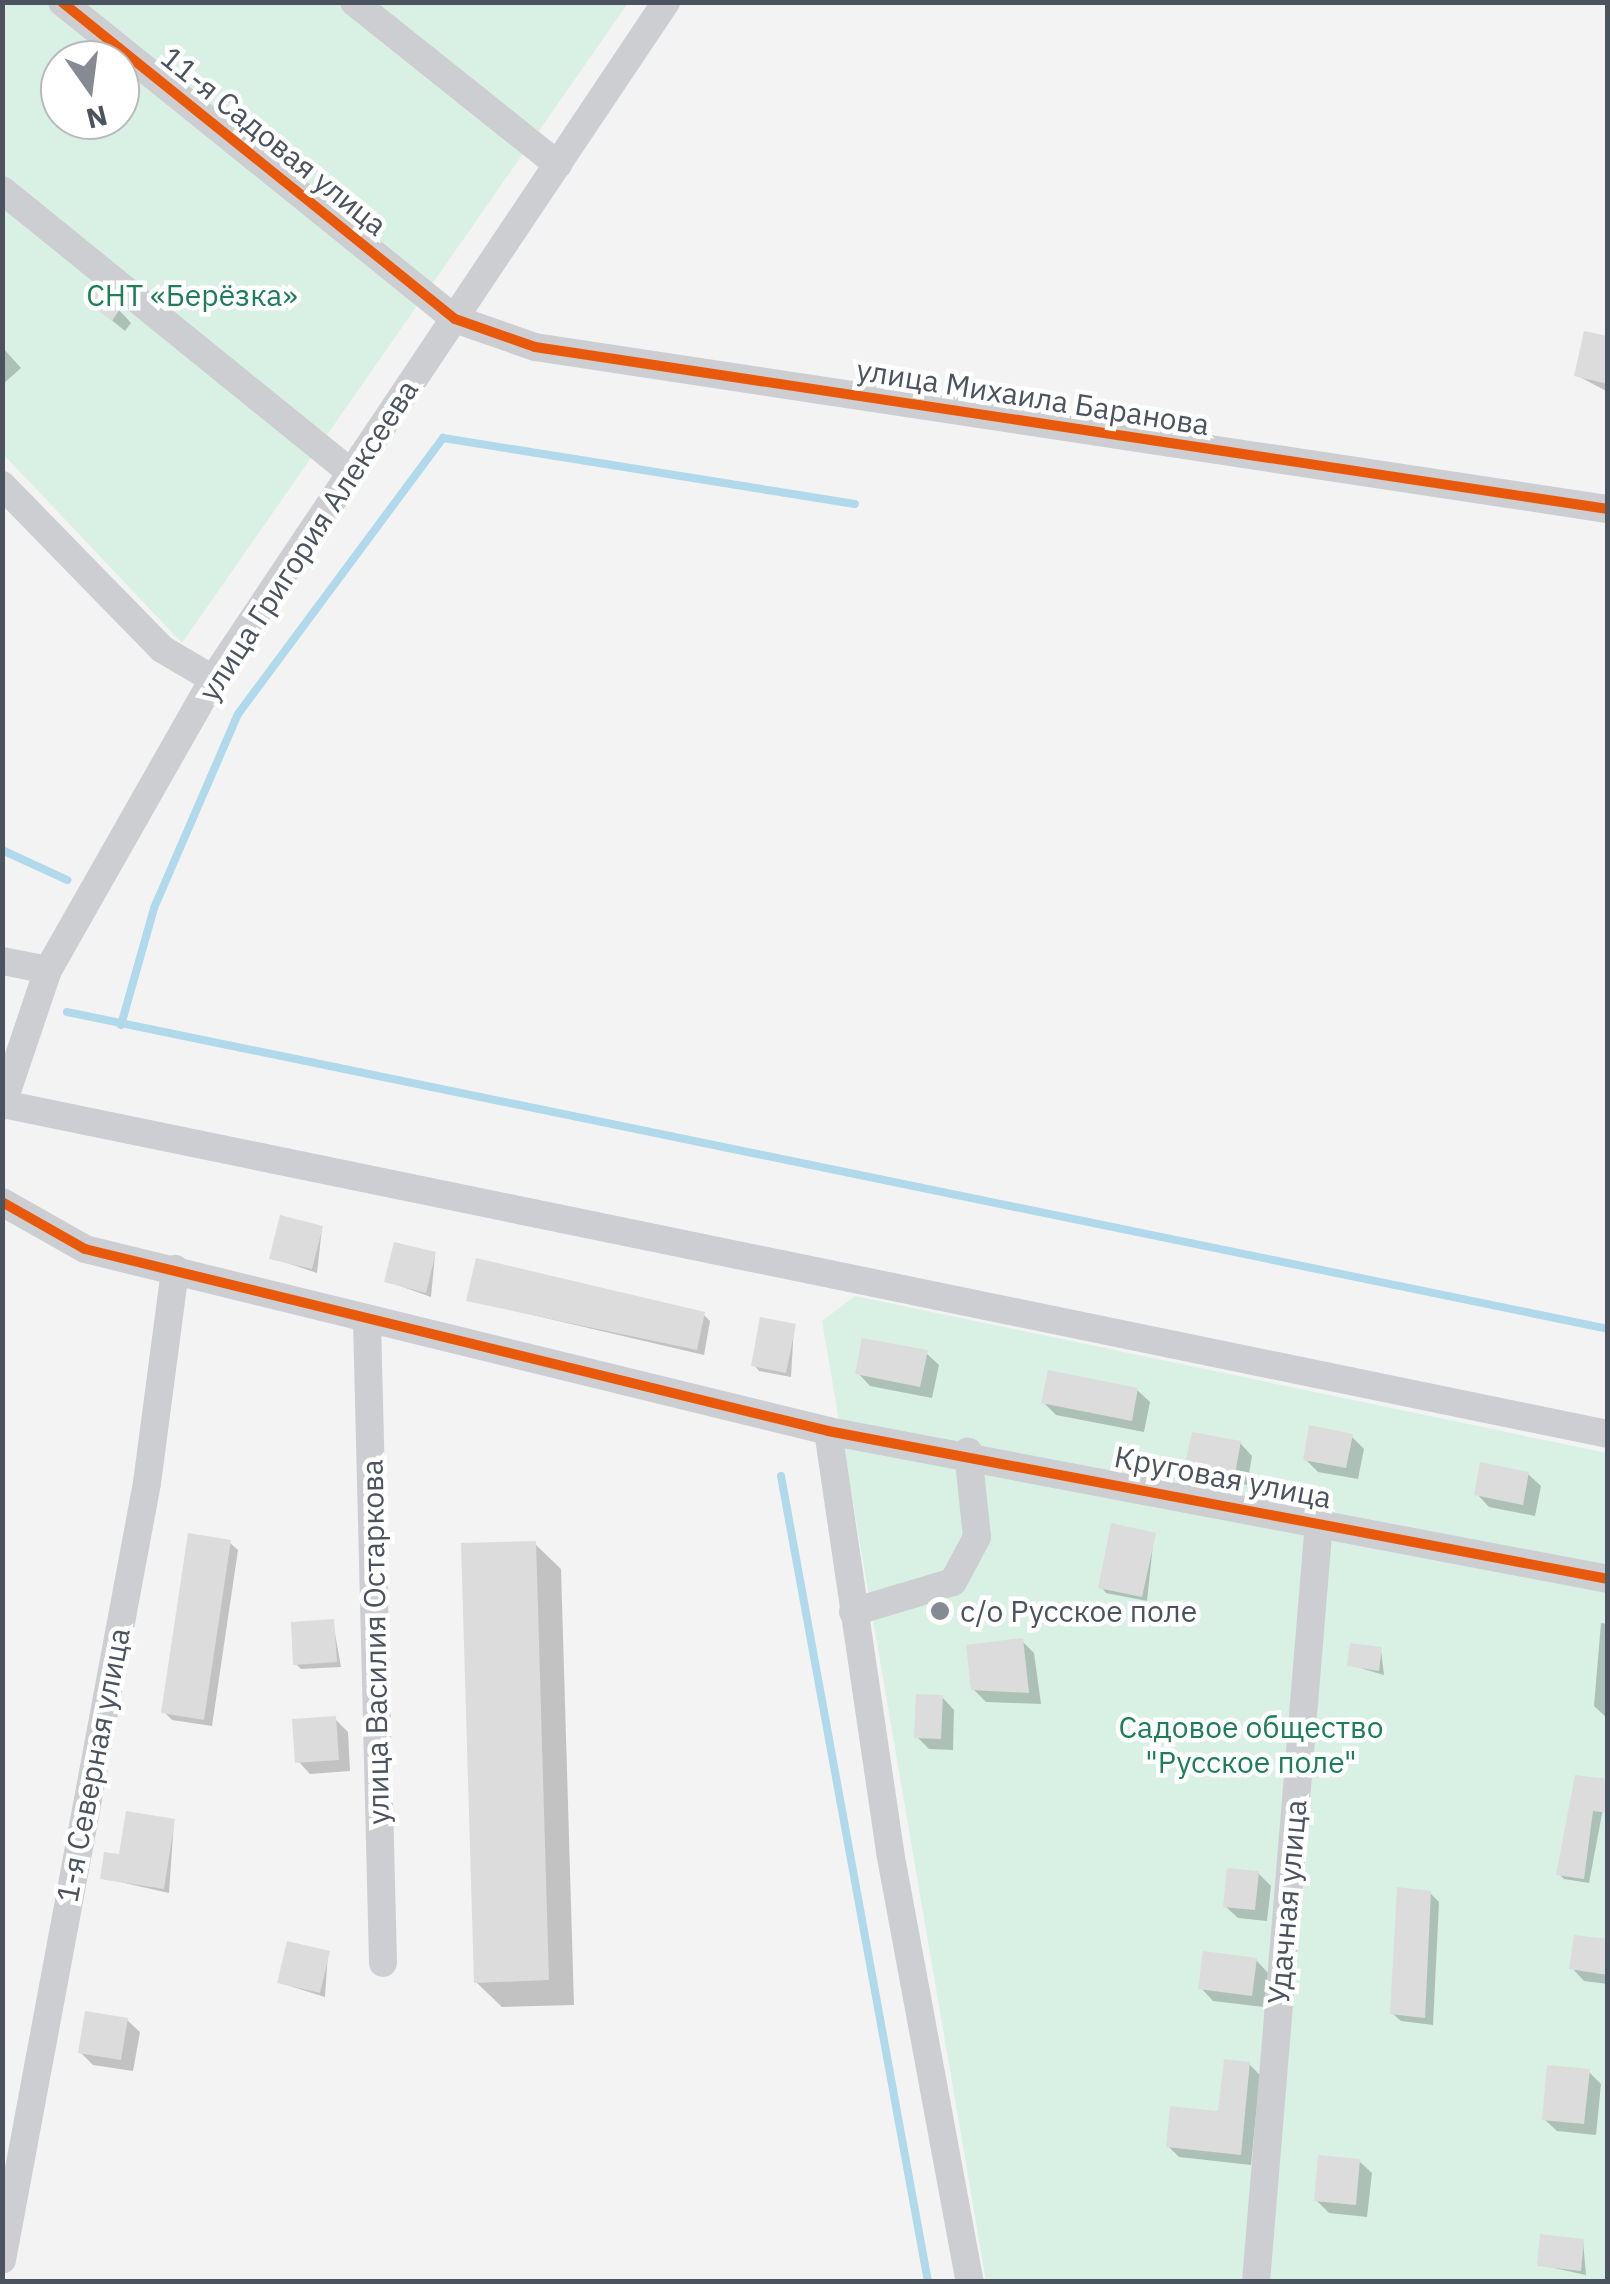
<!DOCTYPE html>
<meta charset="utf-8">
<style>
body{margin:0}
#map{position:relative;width:1610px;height:2284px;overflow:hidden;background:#f3f3f3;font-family:"IBM Plex Sans",sans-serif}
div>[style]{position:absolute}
.green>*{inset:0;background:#d9f0e5}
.shadow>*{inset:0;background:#0003}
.stream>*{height:8px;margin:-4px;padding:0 4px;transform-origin:4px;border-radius:4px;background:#b0d9eb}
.building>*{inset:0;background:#dcdcdd}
.minor>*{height:28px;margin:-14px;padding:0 14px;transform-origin:14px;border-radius:14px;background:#cdced1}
.cycleway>*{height:10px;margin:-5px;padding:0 5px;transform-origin:5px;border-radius:5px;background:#e8590c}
.dots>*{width:28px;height:28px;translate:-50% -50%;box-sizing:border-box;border:5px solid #fff;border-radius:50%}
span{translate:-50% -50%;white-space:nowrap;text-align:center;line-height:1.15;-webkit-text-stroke:9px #fff;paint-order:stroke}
.street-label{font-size:30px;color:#4b535f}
.park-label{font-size:30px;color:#1d7e57}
.poi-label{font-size:30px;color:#4b535f}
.left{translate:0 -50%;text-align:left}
.frame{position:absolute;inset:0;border:5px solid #4b535f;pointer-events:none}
.north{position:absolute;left:40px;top:40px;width:100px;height:100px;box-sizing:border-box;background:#fff;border:2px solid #b7babf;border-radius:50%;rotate:166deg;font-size:28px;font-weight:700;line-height:40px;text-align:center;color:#4b535f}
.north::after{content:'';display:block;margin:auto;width:35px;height:45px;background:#868b93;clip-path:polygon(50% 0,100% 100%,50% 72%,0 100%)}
</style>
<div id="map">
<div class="green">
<i style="clip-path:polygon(evenodd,3px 3px,628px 3px,182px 643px,3px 454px,3px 3px,60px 60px,120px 60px,120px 120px,60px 120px,60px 60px)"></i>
<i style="clip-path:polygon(855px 1296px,1607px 1453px,1607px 2281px,986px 2281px,822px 1321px)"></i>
</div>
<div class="shadow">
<i style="clip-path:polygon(88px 301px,119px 310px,131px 323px,125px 331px)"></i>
<i style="clip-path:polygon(1608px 339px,1608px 392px,1576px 375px)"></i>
<i style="clip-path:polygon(2px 347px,21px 368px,2px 385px)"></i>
<i style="clip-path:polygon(322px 1228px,317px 1273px,272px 1258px)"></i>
<i style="clip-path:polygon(435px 1255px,431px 1297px,386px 1281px)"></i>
<i style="clip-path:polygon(468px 1300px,704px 1315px,710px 1321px,704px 1355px)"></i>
<i style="clip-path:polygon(794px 1326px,791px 1377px,759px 1371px,754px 1365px)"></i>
<i style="clip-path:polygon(926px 1353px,939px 1365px,932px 1398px,870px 1386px,858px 1373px)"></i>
<i style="clip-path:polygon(1137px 1390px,1150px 1402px,1144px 1432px,1056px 1415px,1044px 1403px)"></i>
<i style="clip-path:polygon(1351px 1436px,1364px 1449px,1358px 1479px,1318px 1472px,1305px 1459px)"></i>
<i style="clip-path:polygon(1240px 1443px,1252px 1456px,1247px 1485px,1200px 1476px,1188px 1463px)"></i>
<i style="clip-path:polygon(1528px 1474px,1541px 1486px,1535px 1516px,1489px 1507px,1477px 1494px)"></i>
<i style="clip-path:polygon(1154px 1535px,1147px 1601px,1106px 1593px,1101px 1587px)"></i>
<i style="clip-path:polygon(230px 1543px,238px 1550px,212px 1726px,172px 1720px,164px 1712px)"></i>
<i style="clip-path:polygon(535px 1544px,561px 1569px,574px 2005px,502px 2007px,476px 1982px)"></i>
<i style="clip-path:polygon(333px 1622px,341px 1667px,301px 1669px,296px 1664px)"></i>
<i style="clip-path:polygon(1601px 1623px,1608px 1624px,1608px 1719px,1594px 1706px)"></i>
<i style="clip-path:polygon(1022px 1641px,1034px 1653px,1041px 1704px,986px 1702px,973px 1689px)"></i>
<i style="clip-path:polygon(1381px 1650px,1384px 1675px,1350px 1665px)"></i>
<i style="clip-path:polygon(942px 1697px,954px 1710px,953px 1750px,929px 1749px,917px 1737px)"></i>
<i style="clip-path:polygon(335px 1719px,348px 1732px,350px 1771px,310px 1774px,298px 1761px)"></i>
<i style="clip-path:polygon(1608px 1782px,1589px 1883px,1564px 1879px,1559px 1874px)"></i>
<i style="clip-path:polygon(174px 1821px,169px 1893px,102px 1878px,121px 1857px)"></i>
<i style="clip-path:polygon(1258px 1873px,1271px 1886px,1267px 1921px,1238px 1918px,1225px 1906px)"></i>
<i style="clip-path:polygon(1430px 1893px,1439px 1902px,1433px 2025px,1401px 2021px,1392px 2013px)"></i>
<i style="clip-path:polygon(1608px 1942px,1608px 1984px,1584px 1981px,1572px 1968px)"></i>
<i style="clip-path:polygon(328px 1953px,325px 1997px,280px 1983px)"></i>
<i style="clip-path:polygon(1256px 1960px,1268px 1973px,1264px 2007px,1213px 2001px,1201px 1988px)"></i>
<i style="clip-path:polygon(127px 2020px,140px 2032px,133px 2071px,93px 2065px,81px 2053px)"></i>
<i style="clip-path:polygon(1249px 2064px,1260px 2075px,1251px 2165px,1179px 2157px,1168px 2146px,1221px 2114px)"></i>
<i style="clip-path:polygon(1589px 2072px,1601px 2084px,1596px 2135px,1557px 2131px,1544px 2119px)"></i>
<i style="clip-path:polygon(1359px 2161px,1372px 2173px,1367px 2217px,1329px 2213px,1316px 2200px)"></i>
<i style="clip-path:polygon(1583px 2241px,1586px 2275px,1540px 2265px)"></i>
</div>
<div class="stream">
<i style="left:2px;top:850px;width:72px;rotate:24.8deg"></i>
<i style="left:67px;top:1012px;width:1573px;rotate:11.62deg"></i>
<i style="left:121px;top:1025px;width:122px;rotate:-74.2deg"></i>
<i style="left:154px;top:908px;width:211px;rotate:-66.6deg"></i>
<i style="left:238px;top:714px;width:344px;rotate:-53.4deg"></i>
<i style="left:443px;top:438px;width:417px;rotate:9.1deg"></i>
<i style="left:781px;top:1476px;width:819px;rotate:79.66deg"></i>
</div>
<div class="building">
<i style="clip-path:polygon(94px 288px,120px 309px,112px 321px,85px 301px)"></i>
<i style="clip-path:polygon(1584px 331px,1608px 336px,1608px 384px,1574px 376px)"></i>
<i style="clip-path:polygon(280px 1215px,323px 1226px,312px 1269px,269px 1259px)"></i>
<i style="clip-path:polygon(394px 1242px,436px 1252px,426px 1293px,384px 1282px)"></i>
<i style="clip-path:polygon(476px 1258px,705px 1312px,697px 1350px,466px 1301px)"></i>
<i style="clip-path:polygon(760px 1317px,796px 1324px,786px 1373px,751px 1366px)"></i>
<i style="clip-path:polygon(862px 1338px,928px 1350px,920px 1387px,855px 1374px)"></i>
<i style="clip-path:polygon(1048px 1370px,1138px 1388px,1132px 1421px,1041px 1403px)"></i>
<i style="clip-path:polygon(1309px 1425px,1353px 1434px,1346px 1468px,1303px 1460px)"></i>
<i style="clip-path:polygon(1192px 1432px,1241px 1441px,1235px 1474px,1185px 1464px)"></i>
<i style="clip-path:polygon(1480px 1462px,1529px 1472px,1523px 1505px,1474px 1495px)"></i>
<i style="clip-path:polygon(1111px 1523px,1156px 1533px,1142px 1597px,1098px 1588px)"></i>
<i style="clip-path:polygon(188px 1533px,231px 1540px,204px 1720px,161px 1713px)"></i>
<i style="clip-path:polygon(536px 1541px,549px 1980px,474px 1983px,461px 1543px)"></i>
<i style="clip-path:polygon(334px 1619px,337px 1662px,293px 1665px,291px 1622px)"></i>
<i style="clip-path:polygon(1023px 1638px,1029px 1693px,971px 1690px,966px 1645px)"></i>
<i style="clip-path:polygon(1350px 1643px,1382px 1647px,1379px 1671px,1347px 1666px)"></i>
<i style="clip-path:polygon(916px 1694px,943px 1695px,941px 1739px,914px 1738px)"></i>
<i style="clip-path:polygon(336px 1716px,339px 1760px,295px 1763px,292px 1719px)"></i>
<i style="clip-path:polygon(1575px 1775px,1608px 1779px,1608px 1813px,1593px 1811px,1584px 1879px,1556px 1875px)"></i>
<i style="clip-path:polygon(126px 1811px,175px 1819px,164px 1889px,100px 1879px,104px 1852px,119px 1854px)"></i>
<i style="clip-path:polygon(1227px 1868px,1259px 1871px,1255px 1910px,1223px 1907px)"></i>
<i style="clip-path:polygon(1397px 1887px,1431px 1891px,1425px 2018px,1390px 2014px)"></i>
<i style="clip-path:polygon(1574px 1935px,1608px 1939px,1608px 1975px,1569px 1969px)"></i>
<i style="clip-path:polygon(287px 1941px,330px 1951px,320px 1993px,277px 1983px)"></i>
<i style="clip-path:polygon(1203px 1951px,1257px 1958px,1252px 1996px,1198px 1989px)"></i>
<i style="clip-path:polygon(85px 2011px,128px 2018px,121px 2060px,78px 2053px)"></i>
<i style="clip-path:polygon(1224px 2059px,1250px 2062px,1241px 2155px,1166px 2147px,1170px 2106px,1218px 2111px)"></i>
<i style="clip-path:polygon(1547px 2065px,1590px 2069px,1584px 2124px,1542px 2120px)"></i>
<i style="clip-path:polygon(1318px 2155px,1360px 2159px,1356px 2205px,1314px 2201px)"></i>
<i style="clip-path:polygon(1540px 2234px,1584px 2239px,1581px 2271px,1537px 2266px)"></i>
</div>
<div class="minor">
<i style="left:62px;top:2px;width:505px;rotate:38.89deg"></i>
<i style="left:455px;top:319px;width:85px;rotate:19.3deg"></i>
<i style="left:535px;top:347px;width:1085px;rotate:8.59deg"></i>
<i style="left:354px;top:2px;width:261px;rotate:38.6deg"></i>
<i style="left:2px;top:190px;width:449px;rotate:39deg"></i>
<i style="left:2px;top:485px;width:229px;rotate:45.7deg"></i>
<i style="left:162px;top:649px;width:59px;rotate:30.5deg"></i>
<i style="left:2px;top:961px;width:47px;rotate:11.1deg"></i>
<i style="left:3px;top:1104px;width:1639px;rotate:11.62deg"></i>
<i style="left:2px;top:1106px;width:144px;rotate:-71.3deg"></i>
<i style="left:48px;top:970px;width:335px;rotate:-60.4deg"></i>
<i style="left:213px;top:679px;width:815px;rotate:-56.21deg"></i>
<i style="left:2px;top:1202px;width:95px;rotate:29.5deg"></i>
<i style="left:85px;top:1249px;width:765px;rotate:13.76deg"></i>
<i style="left:828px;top:1431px;width:794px;rotate:10.74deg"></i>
<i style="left:367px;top:1321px;width:642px;rotate:88.57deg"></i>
<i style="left:828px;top:1431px;width:426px;rotate:81.6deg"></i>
<i style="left:890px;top:1852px;width:437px;rotate:79.5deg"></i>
<i style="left:853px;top:1612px;width:104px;rotate:-16.7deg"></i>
<i style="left:953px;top:1582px;width:51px;rotate:-61.9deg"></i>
<i style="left:977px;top:1537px;width:86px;rotate:-96deg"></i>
<i style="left:2px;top:2260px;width:790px;rotate:-79.43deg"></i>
<i style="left:147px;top:1483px;width:216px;rotate:-82.5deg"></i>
<i style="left:1256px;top:2282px;width:763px;rotate:-85.26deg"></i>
</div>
<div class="cycleway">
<i style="left:62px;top:2px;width:505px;rotate:38.89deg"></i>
<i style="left:455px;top:319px;width:85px;rotate:19.3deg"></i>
<i style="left:535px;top:347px;width:1085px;rotate:8.59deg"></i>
<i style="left:2px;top:1202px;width:95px;rotate:29.5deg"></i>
<i style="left:85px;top:1249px;width:765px;rotate:13.76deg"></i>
<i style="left:828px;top:1431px;width:794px;rotate:10.74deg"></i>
</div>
<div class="dots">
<i style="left:940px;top:1611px;background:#868b93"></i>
</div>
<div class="street-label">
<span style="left:274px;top:141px;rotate:39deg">11-я Садовая улица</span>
<span style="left:1033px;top:397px;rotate:9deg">улица Михаила Баранова</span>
<span style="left:308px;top:540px;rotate:-57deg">улица Григория Алексеева</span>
<span style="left:1223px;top:1477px;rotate:11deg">Круговая улица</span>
<span style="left:375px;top:1642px;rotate:-91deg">улица Василия Остаркова</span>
<span style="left:93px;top:1765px;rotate:-79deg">1-я Северная улица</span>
<span style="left:1287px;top:1902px;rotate:-85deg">Удачная улица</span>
</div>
<div class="park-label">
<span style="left:192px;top:295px">СНТ «Берёзка»</span>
<span style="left:1251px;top:1744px">Садовое общество<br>"Русское поле"</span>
</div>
<div class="poi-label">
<span class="left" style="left:960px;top:1611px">с/о Русское поле</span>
</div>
<div class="frame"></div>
<div class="north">N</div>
</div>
